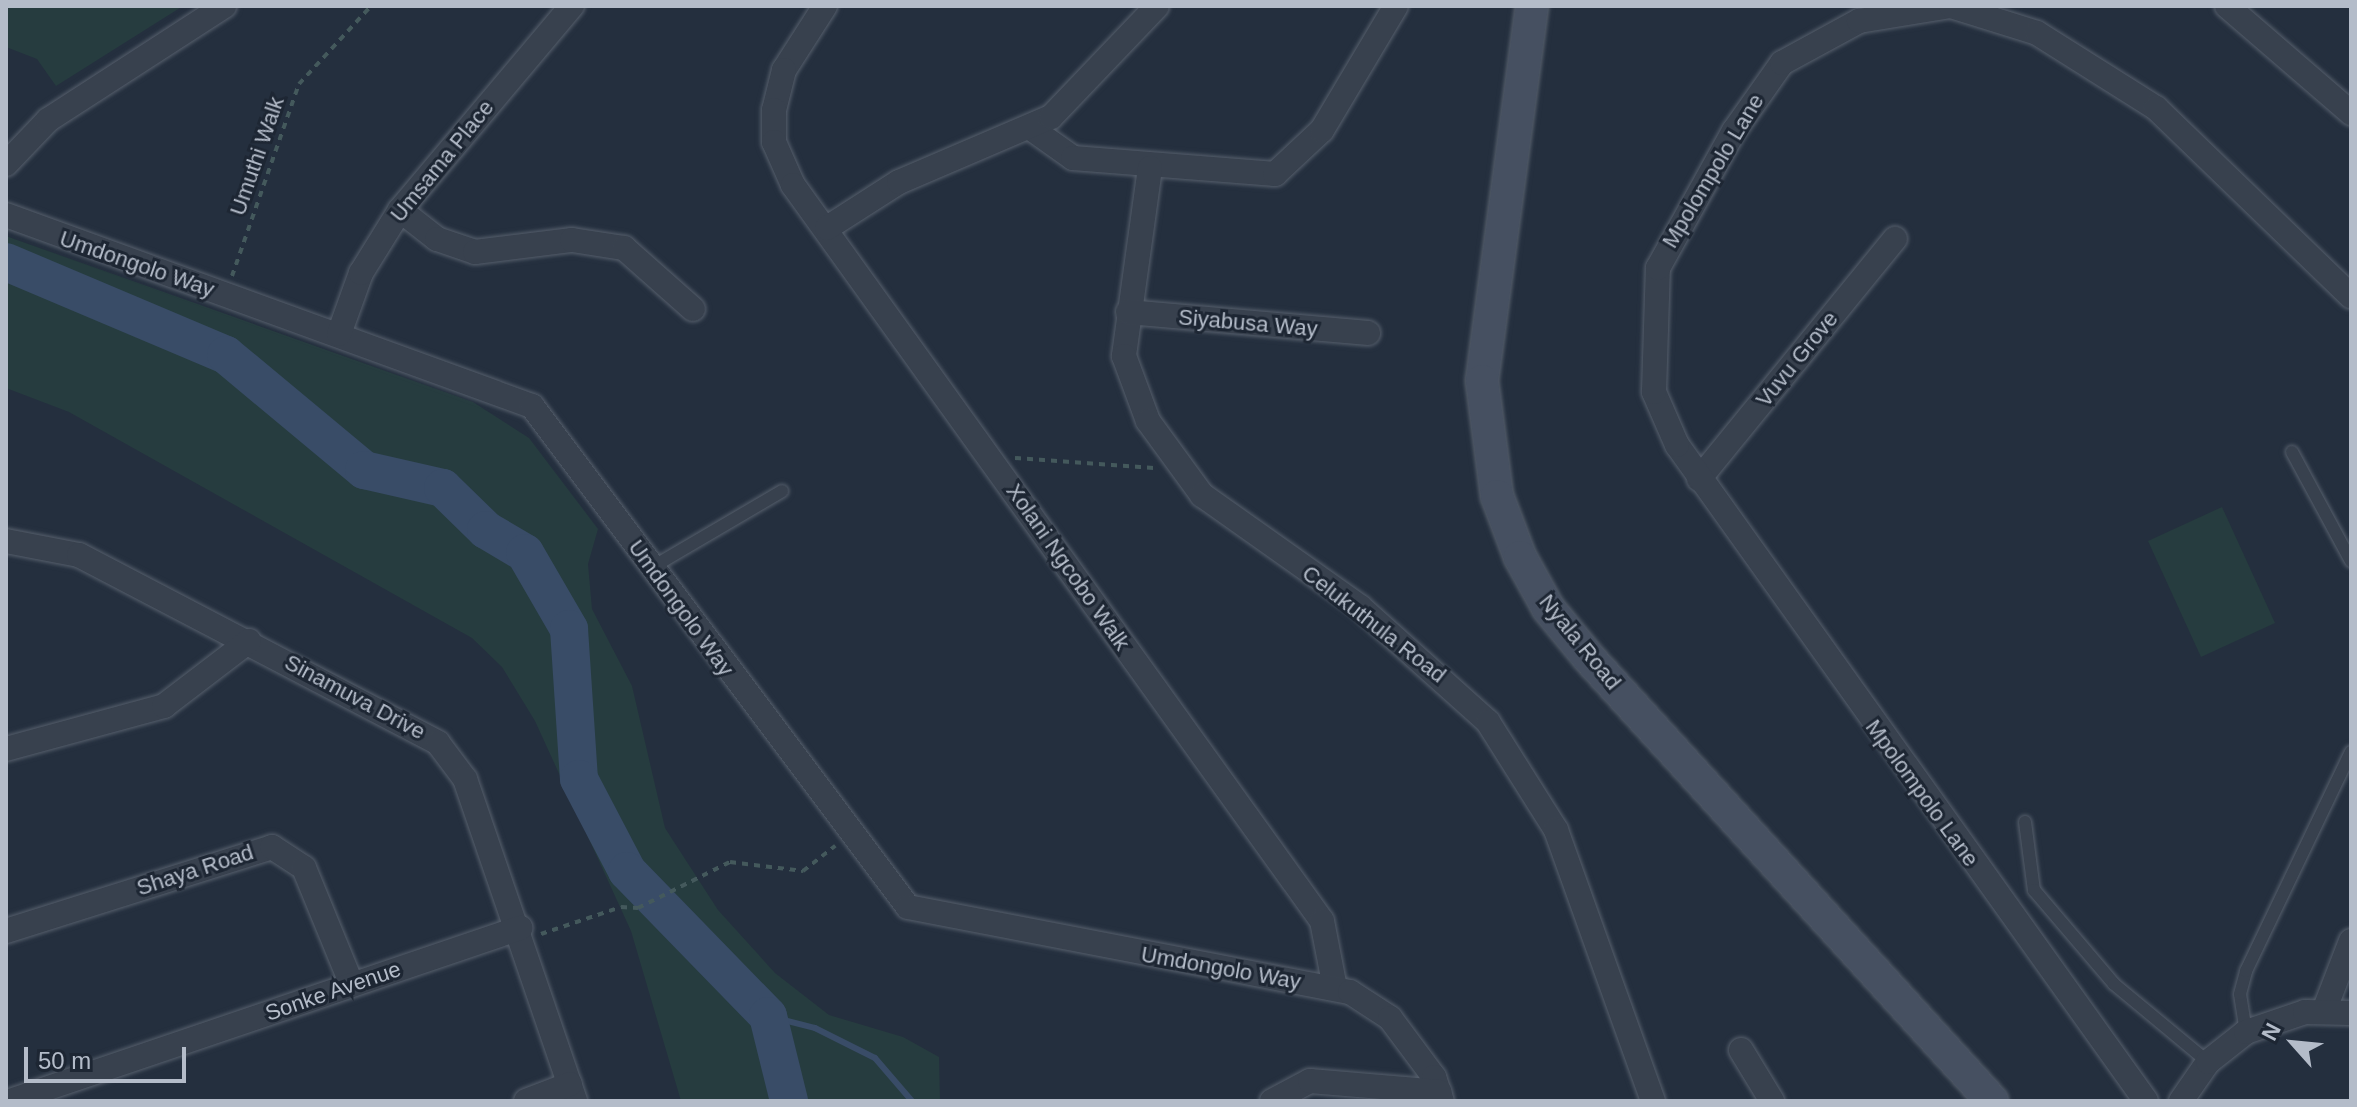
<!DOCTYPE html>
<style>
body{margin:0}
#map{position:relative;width:2357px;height:1107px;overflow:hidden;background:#242f3e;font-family:Arial,sans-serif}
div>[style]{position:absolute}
.green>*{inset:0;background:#263c3f}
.stream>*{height:6px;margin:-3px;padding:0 3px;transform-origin:3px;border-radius:3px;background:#394c67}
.river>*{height:38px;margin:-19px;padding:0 19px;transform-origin:19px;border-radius:19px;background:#394c67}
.path>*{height:4px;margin-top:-2px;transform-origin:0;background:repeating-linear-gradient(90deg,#44595c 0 6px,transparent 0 12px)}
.roads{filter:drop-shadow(0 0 2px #565f6c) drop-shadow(0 0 2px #565f6c)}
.lane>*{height:12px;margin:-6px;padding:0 6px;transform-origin:6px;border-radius:6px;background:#38414e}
.street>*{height:24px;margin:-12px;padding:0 12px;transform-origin:12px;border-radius:12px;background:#38414e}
.secondary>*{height:32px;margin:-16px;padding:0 16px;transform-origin:16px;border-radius:16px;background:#465061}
span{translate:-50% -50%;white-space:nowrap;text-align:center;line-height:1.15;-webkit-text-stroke:6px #1d2633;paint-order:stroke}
.street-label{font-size:22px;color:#b4bcc9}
.frame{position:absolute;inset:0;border:8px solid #b4bcc9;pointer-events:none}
.north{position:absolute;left:2253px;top:1003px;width:80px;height:80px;-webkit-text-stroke:6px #1d2633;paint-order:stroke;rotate:297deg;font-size:22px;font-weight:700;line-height:32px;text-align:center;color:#b4bcc9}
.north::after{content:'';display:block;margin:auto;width:28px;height:36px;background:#b4bcc9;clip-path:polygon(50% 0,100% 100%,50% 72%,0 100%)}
.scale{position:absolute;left:24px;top:1047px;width:162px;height:36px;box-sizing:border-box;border:4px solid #b4bcc9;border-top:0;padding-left:10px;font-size:24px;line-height:28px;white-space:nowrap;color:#b4bcc9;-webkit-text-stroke:6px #1d2633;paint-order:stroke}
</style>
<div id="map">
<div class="green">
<i style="clip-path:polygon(6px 6px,183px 6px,56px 86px,37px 59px,6px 47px)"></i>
<i style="clip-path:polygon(6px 236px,473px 402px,529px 438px,598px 529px,588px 564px,592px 609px,632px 686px,665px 828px,718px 910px,775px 973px,829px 1015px,903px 1037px,939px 1057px,940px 1101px,681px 1101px,631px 931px,535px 721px,502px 667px,472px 638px,69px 412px,6px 388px)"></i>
<i style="clip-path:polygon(2222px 507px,2275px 623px,2201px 657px,2148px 541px)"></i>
</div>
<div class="stream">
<i style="left:768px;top:1016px;width:49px;rotate:14.3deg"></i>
<i style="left:815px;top:1028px;width:67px;rotate:26.6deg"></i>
<i style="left:875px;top:1058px;width:57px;rotate:49.3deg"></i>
</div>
<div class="river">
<i style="left:6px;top:262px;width:239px;rotate:22.9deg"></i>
<i style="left:226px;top:355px;width:180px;rotate:39.8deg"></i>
<i style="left:364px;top:470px;width:81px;rotate:12.8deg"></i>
<i style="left:443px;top:488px;width:60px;rotate:44.3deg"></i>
<i style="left:486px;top:530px;width:45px;rotate:30.5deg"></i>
<i style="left:525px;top:553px;width:88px;rotate:59.9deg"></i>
<i style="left:569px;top:629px;width:150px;rotate:86.2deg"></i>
<i style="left:579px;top:779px;width:104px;rotate:62.4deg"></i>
<i style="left:627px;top:871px;width:202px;rotate:45.8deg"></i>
<i style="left:768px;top:1016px;width:88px;rotate:76.1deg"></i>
</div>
<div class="path">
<i style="left:232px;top:276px;width:203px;rotate:-70.8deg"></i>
<i style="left:299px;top:84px;width:106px;rotate:-47.3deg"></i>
<i style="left:1015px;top:458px;width:139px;rotate:4.1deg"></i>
<i style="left:541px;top:934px;width:84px;rotate:-18.6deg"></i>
<i style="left:621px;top:907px;width:17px;rotate:3deg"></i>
<i style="left:638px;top:908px;width:103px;rotate:-26.6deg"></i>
<i style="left:730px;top:862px;width:74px;rotate:7deg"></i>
<i style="left:803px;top:871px;width:41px;rotate:-38deg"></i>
</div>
<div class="roads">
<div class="lane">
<i style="left:2292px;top:452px;width:124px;rotate:61.6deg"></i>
<i style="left:651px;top:568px;width:152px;rotate:-30.4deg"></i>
<i style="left:2025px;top:822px;width:69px;rotate:82.5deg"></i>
<i style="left:2034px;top:890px;width:123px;rotate:49.6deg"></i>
<i style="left:2114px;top:984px;width:122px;rotate:39.7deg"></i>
<i style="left:2246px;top:1032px;width:38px;rotate:-99deg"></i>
<i style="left:2240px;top:994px;width:24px;rotate:-75deg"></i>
<i style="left:2246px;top:971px;width:243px;rotate:-64.4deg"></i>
</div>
<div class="street">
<i style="left:825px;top:6px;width:76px;rotate:122.6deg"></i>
<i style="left:784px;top:70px;width:41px;rotate:104deg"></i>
<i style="left:774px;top:110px;width:32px;rotate:90deg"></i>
<i style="left:774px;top:142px;width:47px;rotate:66.2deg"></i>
<i style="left:793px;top:185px;width:906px;rotate:54.29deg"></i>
<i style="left:1322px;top:921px;width:68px;rotate:79deg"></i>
<i style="left:2227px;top:6px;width:164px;rotate:40.8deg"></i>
<i style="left:1032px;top:129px;width:50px;rotate:35.3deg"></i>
<i style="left:1073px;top:158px;width:203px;rotate:4.5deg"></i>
<i style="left:1275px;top:174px;width:64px;rotate:-43.1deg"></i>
<i style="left:1322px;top:130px;width:144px;rotate:-59.2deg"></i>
<i style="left:6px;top:164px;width:61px;rotate:-46.3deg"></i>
<i style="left:48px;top:120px;width:210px;rotate:-32.9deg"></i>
<i style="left:1150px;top:168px;width:190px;rotate:97.9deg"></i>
<i style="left:1124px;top:356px;width:69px;rotate:69.7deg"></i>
<i style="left:1148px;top:421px;width:92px;rotate:53.9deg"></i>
<i style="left:1202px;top:495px;width:194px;rotate:35.3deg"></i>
<i style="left:1360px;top:607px;width:172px;rotate:41.9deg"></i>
<i style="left:1488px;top:722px;width:128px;rotate:57.8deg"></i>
<i style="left:1556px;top:830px;width:288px;rotate:70.3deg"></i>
<i style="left:400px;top:210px;width:47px;rotate:38.1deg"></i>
<i style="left:437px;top:239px;width:40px;rotate:18.9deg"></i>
<i style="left:475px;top:252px;width:98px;rotate:-7.1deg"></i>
<i style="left:572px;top:240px;width:53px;rotate:8.7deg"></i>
<i style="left:624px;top:248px;width:92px;rotate:41.5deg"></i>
<i style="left:6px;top:215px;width:560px;rotate:19.96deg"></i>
<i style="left:532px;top:406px;width:626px;rotate:53.11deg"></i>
<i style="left:908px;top:907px;width:450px;rotate:10.9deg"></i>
<i style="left:1350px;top:992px;width:48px;rotate:33deg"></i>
<i style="left:1390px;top:1018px;width:74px;rotate:53.3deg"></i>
<i style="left:1434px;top:1077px;width:25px;rotate:72deg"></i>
<i style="left:827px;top:228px;width:85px;rotate:-32.6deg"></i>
<i style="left:899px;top:182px;width:165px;rotate:-23.2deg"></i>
<i style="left:1051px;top:117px;width:153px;rotate:-46.3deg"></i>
<i style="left:1128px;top:312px;width:241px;rotate:5deg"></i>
<i style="left:339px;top:334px;width:65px;rotate:-70.2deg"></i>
<i style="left:361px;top:273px;width:74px;rotate:-58.2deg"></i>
<i style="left:400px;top:210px;width:267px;rotate:-49.9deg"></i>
<i style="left:1699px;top:479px;width:310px;rotate:-50.8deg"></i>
<i style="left:6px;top:541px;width:74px;rotate:10.9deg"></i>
<i style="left:79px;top:555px;width:405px;rotate:27.6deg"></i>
<i style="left:438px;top:743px;width:45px;rotate:53.1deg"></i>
<i style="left:465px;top:779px;width:340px;rotate:71.1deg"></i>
<i style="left:6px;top:749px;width:164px;rotate:-15.2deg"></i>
<i style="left:164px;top:706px;width:107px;rotate:-37.4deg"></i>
<i style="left:6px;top:931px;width:279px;rotate:-17.5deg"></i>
<i style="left:272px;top:847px;width:38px;rotate:33deg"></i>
<i style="left:304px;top:868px;width:126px;rotate:67.7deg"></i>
<i style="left:2324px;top:1011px;width:75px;rotate:-68.9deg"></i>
<i style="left:1741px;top:1050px;width:60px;rotate:58.7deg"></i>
<i style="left:10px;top:1101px;width:539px;rotate:-18.74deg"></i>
<i style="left:526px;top:1101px;width:47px;rotate:-21.1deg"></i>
<i style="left:1272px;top:1101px;width:43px;rotate:-27.8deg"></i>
<i style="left:1310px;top:1081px;width:130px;rotate:4.8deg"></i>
<i style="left:2146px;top:1101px;width:806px;rotate:-125.56deg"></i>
<i style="left:1677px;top:445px;width:58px;rotate:-113.5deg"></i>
<i style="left:1654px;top:392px;width:124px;rotate:-88.2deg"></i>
<i style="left:1658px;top:268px;width:157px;rotate:-61deg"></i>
<i style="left:1734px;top:131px;width:83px;rotate:-54.8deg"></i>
<i style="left:1782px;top:63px;width:88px;rotate:-28.6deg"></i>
<i style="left:1859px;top:21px;width:93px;rotate:-9.3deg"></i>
<i style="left:1951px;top:6px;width:90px;rotate:17.4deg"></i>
<i style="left:2037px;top:33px;width:141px;rotate:32.2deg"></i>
<i style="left:2156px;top:108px;width:271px;rotate:44deg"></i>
<i style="left:2181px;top:1101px;width:47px;rotate:-55.3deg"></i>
<i style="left:2208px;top:1062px;width:48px;rotate:-38.3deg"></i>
<i style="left:2246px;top:1032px;width:62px;rotate:-18.7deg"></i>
<i style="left:2305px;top:1012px;width:46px;rotate:1.2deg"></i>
</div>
<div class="secondary">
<i style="left:1532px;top:6px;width:378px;rotate:97.6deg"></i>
<i style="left:1482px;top:381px;width:116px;rotate:82.6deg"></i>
<i style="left:1497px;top:496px;width:65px;rotate:69.3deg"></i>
<i style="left:1520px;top:557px;width:58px;rotate:61.2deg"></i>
<i style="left:1548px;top:608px;width:65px;rotate:50.6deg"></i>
<i style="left:1589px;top:658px;width:599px;rotate:47.71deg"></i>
</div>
</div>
<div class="street-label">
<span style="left:257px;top:156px;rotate:-71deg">Umuthi Walk</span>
<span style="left:442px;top:161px;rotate:-51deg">Umsama Place</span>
<span style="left:1713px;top:171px;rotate:-59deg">Mpolompolo Lane</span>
<span style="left:137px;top:264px;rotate:19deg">Umdongolo Way</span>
<span style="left:1248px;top:323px;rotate:5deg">Siyabusa Way</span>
<span style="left:1797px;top:359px;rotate:-51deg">Vuvu Grove</span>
<span style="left:1068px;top:567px;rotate:55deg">Xolani Ngcobo Walk</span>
<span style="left:681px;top:608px;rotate:54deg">Umdongolo Way</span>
<span style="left:1374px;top:624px;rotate:38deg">Celukuthula Road</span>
<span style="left:1580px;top:642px;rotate:51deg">Nyala Road</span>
<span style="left:355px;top:697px;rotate:28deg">Sinamuva Drive</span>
<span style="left:1922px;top:793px;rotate:54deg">Mpolompolo Lane</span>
<span style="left:195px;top:870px;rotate:-18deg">Shaya Road</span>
<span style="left:1221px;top:968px;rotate:10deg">Umdongolo Way</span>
<span style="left:333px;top:991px;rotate:-19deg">Sonke Avenue</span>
</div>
<div class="frame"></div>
<div class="north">N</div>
<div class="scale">50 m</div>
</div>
